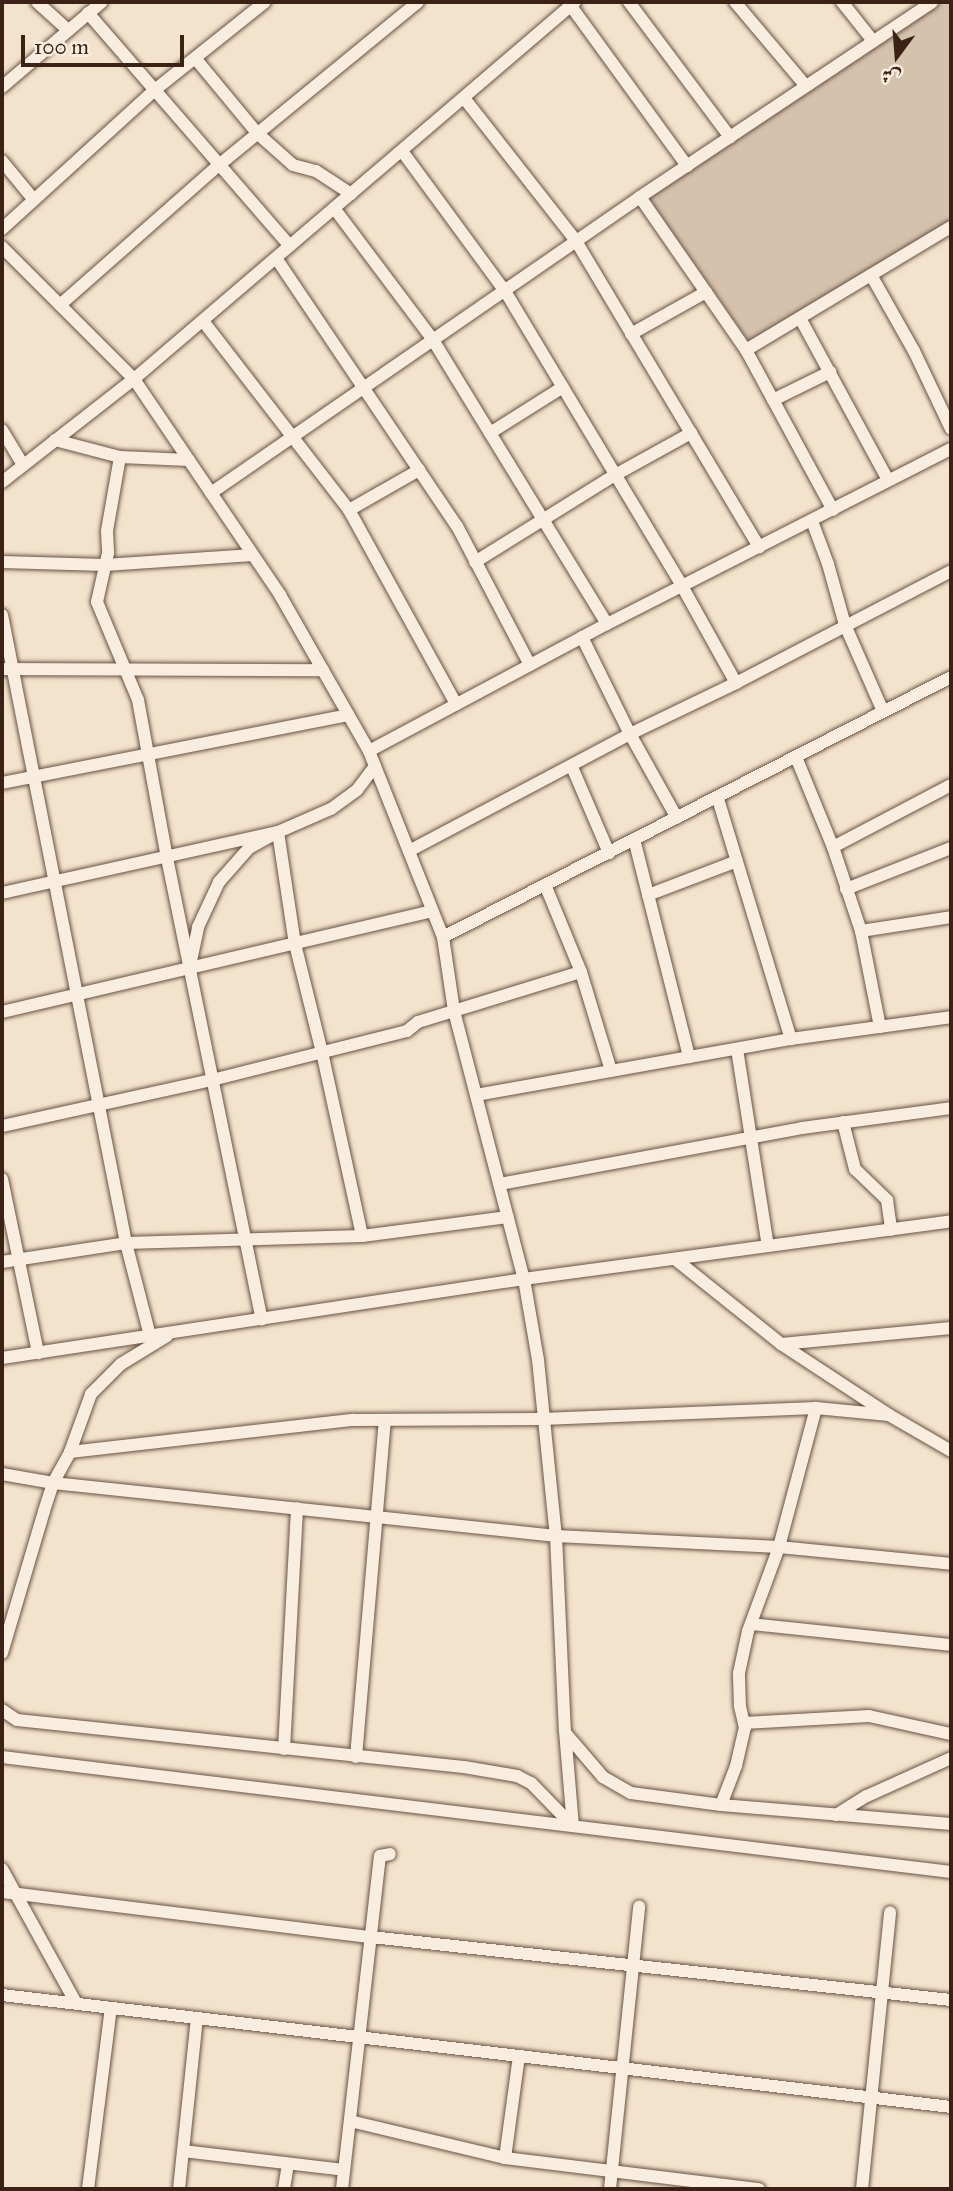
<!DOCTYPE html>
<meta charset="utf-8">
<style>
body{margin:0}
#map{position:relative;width:953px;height:2191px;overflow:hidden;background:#f4e3cc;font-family:"IM FELL Great Primer",Amiri,serif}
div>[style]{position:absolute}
.green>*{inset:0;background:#d5c2ad}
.roads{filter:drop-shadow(0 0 2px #695243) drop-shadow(0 0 2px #695243)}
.minor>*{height:12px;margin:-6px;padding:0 6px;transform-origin:6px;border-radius:6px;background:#f8edde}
span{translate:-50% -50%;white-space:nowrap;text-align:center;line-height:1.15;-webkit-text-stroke:5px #f8edde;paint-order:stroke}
.frame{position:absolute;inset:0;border:4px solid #3b2215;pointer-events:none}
.north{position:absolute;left:862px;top:21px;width:70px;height:70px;-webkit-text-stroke:5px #f8edde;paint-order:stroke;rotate:196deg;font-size:19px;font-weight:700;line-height:28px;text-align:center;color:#3b2215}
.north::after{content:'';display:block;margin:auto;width:24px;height:32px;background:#3b2215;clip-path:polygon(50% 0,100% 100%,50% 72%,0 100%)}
.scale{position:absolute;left:21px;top:35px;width:163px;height:32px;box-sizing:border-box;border:4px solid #3b2215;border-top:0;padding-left:9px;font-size:21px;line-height:24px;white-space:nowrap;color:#3b2215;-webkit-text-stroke:5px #f8edde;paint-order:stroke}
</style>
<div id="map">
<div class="green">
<i style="clip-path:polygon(936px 2px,951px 2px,951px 223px,752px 346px,648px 198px)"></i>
</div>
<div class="roads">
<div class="minor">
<i style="left:37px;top:2px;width:42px;rotate:42.1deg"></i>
<i style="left:568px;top:2px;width:203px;rotate:54deg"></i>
<i style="left:629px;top:2px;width:169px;rotate:53.2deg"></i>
<i style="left:735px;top:2px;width:110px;rotate:49.8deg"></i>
<i style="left:842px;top:2px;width:50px;rotate:51.5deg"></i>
<i style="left:88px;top:13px;width:308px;rotate:49.1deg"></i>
<i style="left:195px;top:58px;width:97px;rotate:50.4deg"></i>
<i style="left:257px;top:133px;width:48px;rotate:41.6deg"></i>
<i style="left:293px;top:165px;width:24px;rotate:15deg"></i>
<i style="left:316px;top:171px;width:42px;rotate:33.3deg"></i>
<i style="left:2px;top:87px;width:131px;rotate:-40.4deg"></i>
<i style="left:464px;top:98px;width:182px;rotate:51.9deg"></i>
<i style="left:576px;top:241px;width:357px;rotate:59.1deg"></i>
<i style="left:402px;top:151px;width:174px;rotate:53.7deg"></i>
<i style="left:505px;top:291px;width:344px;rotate:59deg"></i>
<i style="left:682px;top:586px;width:111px;rotate:60.9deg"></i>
<i style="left:2px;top:161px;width:50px;rotate:50.6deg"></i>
<i style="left:640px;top:197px;width:186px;rotate:55.3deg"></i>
<i style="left:746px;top:350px;width:182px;rotate:61.5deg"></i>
<i style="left:334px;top:208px;width:165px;rotate:53.1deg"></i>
<i style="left:433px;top:340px;width:333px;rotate:58.5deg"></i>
<i style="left:2px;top:229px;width:208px;rotate:-42.3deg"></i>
<i style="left:156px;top:89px;width:139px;rotate:-38.6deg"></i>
<i style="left:2px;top:247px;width:187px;rotate:45deg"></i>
<i style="left:134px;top:379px;width:261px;rotate:55.9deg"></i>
<i style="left:280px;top:595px;width:180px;rotate:60.3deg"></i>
<i style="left:369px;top:751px;width:200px;rotate:68.3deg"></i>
<i style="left:443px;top:937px;width:75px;rotate:81.5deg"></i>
<i style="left:454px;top:1011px;width:277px;rotate:75.4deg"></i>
<i style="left:524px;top:1279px;width:82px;rotate:80.2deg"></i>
<i style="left:538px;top:1360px;width:177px;rotate:84.2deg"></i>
<i style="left:556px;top:1536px;width:195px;rotate:87.4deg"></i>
<i style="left:565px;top:1731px;width:95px;rotate:85.2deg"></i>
<i style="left:276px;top:258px;width:323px;rotate:56deg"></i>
<i style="left:457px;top:526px;width:157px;rotate:62.3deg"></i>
<i style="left:871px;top:275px;width:87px;rotate:60.5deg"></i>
<i style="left:914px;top:351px;width:86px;rotate:64.6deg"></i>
<i style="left:60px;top:305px;width:212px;rotate:-41.4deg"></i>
<i style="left:219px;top:165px;width:257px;rotate:-39.3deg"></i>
<i style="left:800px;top:318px;width:184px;rotate:61.5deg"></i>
<i style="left:203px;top:321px;width:239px;rotate:52.3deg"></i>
<i style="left:349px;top:510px;width:222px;rotate:61.1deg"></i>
<i style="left:631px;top:334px;width:86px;rotate:-29.2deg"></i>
<i style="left:746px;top:350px;width:239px;rotate:-31deg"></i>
<i style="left:773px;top:400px;width:64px;rotate:-26.2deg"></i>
<i style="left:2px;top:430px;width:41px;rotate:59deg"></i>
<i style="left:490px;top:433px;width:86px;rotate:-32.2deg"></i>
<i style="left:55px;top:440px;width:67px;rotate:14.7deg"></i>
<i style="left:120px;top:457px;width:69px;rotate:2.5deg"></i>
<i style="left:120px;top:457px;width:75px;rotate:100deg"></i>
<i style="left:107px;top:531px;width:22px;rotate:87deg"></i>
<i style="left:108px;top:553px;width:50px;rotate:102.7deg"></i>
<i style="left:97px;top:602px;width:106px;rotate:67.3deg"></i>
<i style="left:138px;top:700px;width:161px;rotate:79.6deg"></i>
<i style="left:167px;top:858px;width:471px;rotate:78.4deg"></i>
<i style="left:2px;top:482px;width:167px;rotate:-38deg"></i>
<i style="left:134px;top:379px;width:580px;rotate:-40.53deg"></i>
<i style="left:211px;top:493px;width:521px;rotate:-34.6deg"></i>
<i style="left:640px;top:197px;width:351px;rotate:-33.7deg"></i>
<i style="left:349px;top:510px;width:81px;rotate:-29.7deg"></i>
<i style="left:812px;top:521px;width:46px;rotate:69.6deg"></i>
<i style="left:828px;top:564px;width:63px;rotate:74.4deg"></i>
<i style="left:845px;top:625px;width:94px;rotate:66.2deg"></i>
<i style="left:2px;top:562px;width:103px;rotate:1.7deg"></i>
<i style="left:105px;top:565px;width:148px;rotate:-3.9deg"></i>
<i style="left:475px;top:562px;width:165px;rotate:-31.9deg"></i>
<i style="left:615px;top:475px;width:87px;rotate:-28.9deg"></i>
<i style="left:2px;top:615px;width:640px;rotate:78.83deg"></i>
<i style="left:126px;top:1243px;width:96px;rotate:75.5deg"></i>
<i style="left:582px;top:637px;width:108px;rotate:63.7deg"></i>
<i style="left:630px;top:734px;width:96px;rotate:60.8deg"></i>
<i style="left:2px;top:669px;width:321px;rotate:0.2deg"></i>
<i style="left:369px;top:751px;width:270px;rotate:-28.1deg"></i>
<i style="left:607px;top:624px;width:386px;rotate:-27deg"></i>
<i style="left:796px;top:757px;width:97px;rotate:67.7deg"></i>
<i style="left:833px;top:847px;width:89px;rotate:71.6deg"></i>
<i style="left:861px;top:931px;width:98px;rotate:78.8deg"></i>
<i style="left:572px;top:767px;width:94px;rotate:66.7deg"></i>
<i style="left:2px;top:783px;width:353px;rotate:-11.1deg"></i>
<i style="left:718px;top:799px;width:251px;rotate:73.1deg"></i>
<i style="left:634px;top:839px;width:225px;rotate:75.8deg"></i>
<i style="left:833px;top:847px;width:133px;rotate:-27.7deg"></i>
<i style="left:409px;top:851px;width:250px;rotate:-27.9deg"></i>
<i style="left:630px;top:734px;width:118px;rotate:-25.7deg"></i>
<i style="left:736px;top:683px;width:242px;rotate:-27.5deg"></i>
<i style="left:546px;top:887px;width:92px;rotate:67.6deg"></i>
<i style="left:581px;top:972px;width:103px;rotate:73.1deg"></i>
<i style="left:846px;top:889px;width:113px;rotate:-21.3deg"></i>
<i style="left:2px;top:893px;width:283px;rotate:-12.5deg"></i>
<i style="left:278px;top:832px;width:113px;rotate:81.4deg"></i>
<i style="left:295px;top:944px;width:111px;rotate:76deg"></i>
<i style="left:322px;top:1052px;width:188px;rotate:77.7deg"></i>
<i style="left:648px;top:895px;width:95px;rotate:-20.9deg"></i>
<i style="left:861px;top:931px;width:91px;rotate:-8.8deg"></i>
<i style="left:443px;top:937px;width:571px;rotate:-27.1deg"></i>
<i style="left:191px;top:961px;width:35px;rotate:-78deg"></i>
<i style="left:198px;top:927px;width:50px;rotate:-65deg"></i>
<i style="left:219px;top:882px;width:45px;rotate:-48.6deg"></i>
<i style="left:249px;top:848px;width:33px;rotate:-29deg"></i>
<i style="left:278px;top:832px;width:58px;rotate:-23.5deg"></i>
<i style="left:331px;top:809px;width:32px;rotate:-36deg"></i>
<i style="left:357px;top:790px;width:30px;rotate:-53deg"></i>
<i style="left:2px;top:1012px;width:441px;rotate:-13.2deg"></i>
<i style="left:737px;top:1049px;width:199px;rotate:81.1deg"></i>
<i style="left:476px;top:1095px;width:320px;rotate:-10.1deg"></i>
<i style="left:791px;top:1039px;width:162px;rotate:-7.8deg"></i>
<i style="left:843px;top:1122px;width:49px;rotate:75.7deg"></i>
<i style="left:855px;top:1169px;width:45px;rotate:44.1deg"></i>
<i style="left:887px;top:1200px;width:30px;rotate:82deg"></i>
<i style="left:2px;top:1126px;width:215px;rotate:-12.4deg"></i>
<i style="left:212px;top:1080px;width:201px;rotate:-14.1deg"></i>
<i style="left:407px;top:1031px;width:14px;rotate:-39deg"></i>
<i style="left:418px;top:1022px;width:170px;rotate:-17.1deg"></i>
<i style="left:2px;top:1179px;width:178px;rotate:78.3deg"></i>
<i style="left:500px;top:1184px;width:307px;rotate:-10.5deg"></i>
<i style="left:802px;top:1128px;width:150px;rotate:-7.6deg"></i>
<i style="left:675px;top:1259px;width:136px;rotate:38.7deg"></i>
<i style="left:781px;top:1344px;width:129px;rotate:33.3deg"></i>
<i style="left:889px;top:1415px;width:72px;rotate:30.1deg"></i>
<i style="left:2px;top:1262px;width:125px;rotate:-8.7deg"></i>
<i style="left:126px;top:1243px;width:236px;rotate:-1.7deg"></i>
<i style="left:362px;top:1236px;width:147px;rotate:-7.4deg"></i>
<i style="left:781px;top:1344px;width:171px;rotate:-5.4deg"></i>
<i style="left:2px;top:1358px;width:528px;rotate:-8.61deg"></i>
<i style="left:524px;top:1279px;width:431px;rotate:-7.7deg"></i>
<i style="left:70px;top:1452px;width:285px;rotate:-6.5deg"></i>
<i style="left:353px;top:1420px;width:189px;rotate:-0.3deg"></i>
<i style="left:542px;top:1419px;width:274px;rotate:-2.3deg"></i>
<i style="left:816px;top:1408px;width:73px;rotate:5.5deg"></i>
<i style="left:2px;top:1474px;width:52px;rotate:10deg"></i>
<i style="left:53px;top:1483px;width:506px;rotate:6.01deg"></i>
<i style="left:556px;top:1536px;width:223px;rotate:2.8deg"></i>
<i style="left:779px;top:1547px;width:173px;rotate:5.6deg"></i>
<i style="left:751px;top:1624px;width:201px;rotate:6deg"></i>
<i style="left:2px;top:1653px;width:148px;rotate:-73.5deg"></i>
<i style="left:44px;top:1511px;width:29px;rotate:-72deg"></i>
<i style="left:53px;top:1483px;width:35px;rotate:-61deg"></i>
<i style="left:70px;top:1452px;width:62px;rotate:-70.1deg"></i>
<i style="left:91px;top:1394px;width:42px;rotate:-45deg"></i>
<i style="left:121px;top:1364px;width:54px;rotate:-31.3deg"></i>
<i style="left:2px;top:1710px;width:18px;rotate:34deg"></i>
<i style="left:17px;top:1720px;width:449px;rotate:6deg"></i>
<i style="left:464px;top:1767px;width:54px;rotate:9.6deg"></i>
<i style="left:517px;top:1776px;width:16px;rotate:27deg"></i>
<i style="left:531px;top:1783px;width:60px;rotate:45.7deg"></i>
<i style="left:744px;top:1723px;width:125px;rotate:-3.2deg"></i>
<i style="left:869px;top:1716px;width:84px;rotate:12.4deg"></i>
<i style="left:567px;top:1735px;width:55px;rotate:49.4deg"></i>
<i style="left:603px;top:1777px;width:32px;rotate:30deg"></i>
<i style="left:631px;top:1793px;width:91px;rotate:7.6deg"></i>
<i style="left:721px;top:1805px;width:231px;rotate:4.7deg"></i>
<i style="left:284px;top:1749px;width:241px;rotate:-86.9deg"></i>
<i style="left:2px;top:1757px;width:956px;rotate:6.91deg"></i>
<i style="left:356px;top:1757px;width:336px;rotate:-85.1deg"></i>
<i style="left:721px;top:1805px;width:42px;rotate:-69deg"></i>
<i style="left:736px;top:1766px;width:39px;rotate:-77deg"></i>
<i style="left:745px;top:1728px;width:23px;rotate:-103deg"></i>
<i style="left:740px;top:1706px;width:33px;rotate:-92deg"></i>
<i style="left:739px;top:1673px;width:43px;rotate:-77.9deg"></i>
<i style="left:748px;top:1631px;width:90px;rotate:-69.7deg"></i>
<i style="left:779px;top:1547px;width:144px;rotate:-75.1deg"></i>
<i style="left:836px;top:1815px;width:36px;rotate:-32deg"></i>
<i style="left:867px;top:1796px;width:92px;rotate:-24.3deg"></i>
<i style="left:2px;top:1869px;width:153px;rotate:61.1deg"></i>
<i style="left:2px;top:1892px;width:372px;rotate:7deg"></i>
<i style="left:371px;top:1937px;width:583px;rotate:6.2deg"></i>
<i style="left:2px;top:1995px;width:956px;rotate:6.73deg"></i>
<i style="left:350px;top:2121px;width:159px;rotate:13.4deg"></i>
<i style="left:505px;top:2158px;width:256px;rotate:7deg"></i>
<i style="left:183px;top:2151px;width:162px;rotate:6.7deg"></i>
<i style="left:505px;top:2158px;width:103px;rotate:-82.2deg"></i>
<i style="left:88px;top:2189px;width:182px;rotate:-82.8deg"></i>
<i style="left:179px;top:2189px;width:172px;rotate:-84deg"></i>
<i style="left:284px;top:2189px;width:25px;rotate:-81deg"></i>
<i style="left:342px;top:2189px;width:335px;rotate:-83.5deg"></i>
<i style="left:380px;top:1856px;width:10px;rotate:-11deg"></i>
<i style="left:610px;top:2189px;width:284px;rotate:-84.1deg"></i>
<i style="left:862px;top:2189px;width:278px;rotate:-84.2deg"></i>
</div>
</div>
<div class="frame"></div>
<div class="north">ش</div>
<div class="scale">100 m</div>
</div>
